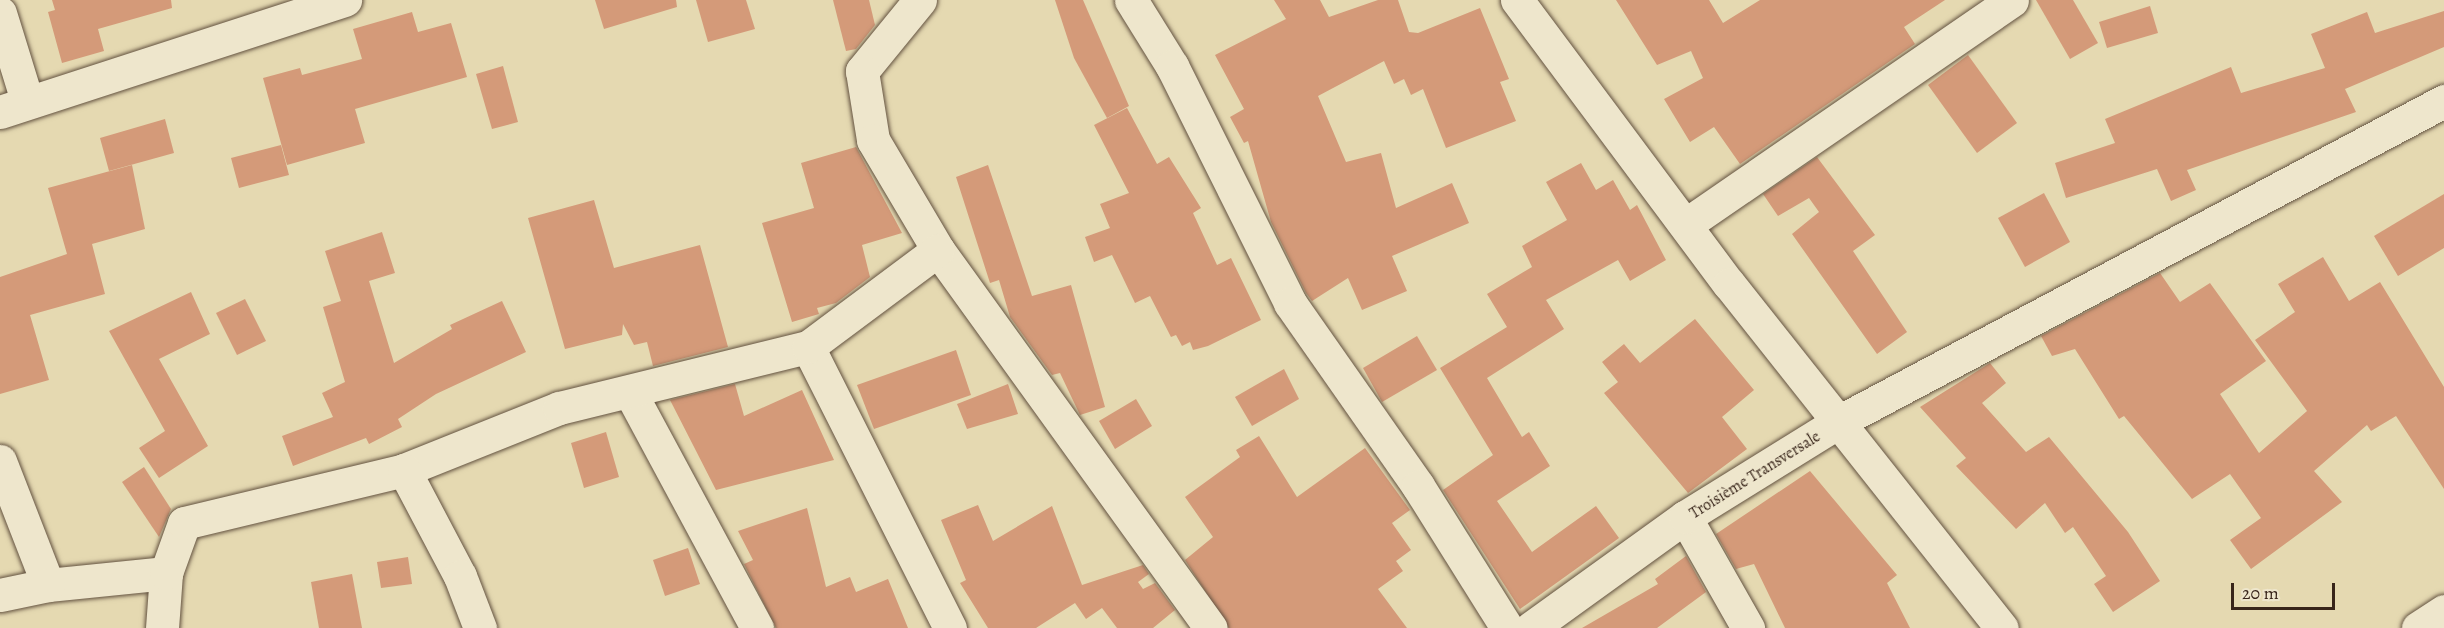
<!DOCTYPE html>
<meta charset="utf-8">
<style>
body{margin:0}
#map{position:relative;width:2444px;height:628px;overflow:hidden;background:#e5d9b1;font-family:Alegreya,serif}
div>[style]{position:absolute}
.building>*{inset:0;background:#d49a79}
.roads{filter:drop-shadow(0 0 2px #635240) drop-shadow(0 0 2px #635240)}
.street>*{height:33px;margin:-16.5px;padding:0 16.5px;transform-origin:16.5px;border-radius:16.5px;background:#eee6cc}
.secondary>*{height:33px;margin:-16.5px;padding:0 16.5px;transform-origin:16.5px;border-radius:16.5px;background:#eee6cc}
span{translate:-50% -50%;white-space:nowrap;text-align:center;line-height:1.15;-webkit-text-stroke:5px #eee6cc;paint-order:stroke}
.street-label{font-size:16px;color:#38251a}
.scale{position:absolute;left:2231px;top:583px;width:104px;height:27px;box-sizing:border-box;border:3px solid #38251a;border-top:0;padding-left:8px;font-size:18px;line-height:21px;white-space:nowrap;color:#38251a;-webkit-text-stroke:4px #eee6cc;paint-order:stroke}
</style>
<div id="map">
<div class="building">
<i style="clip-path:polygon(52px 0,171px 0,172px 8px,98px 29px,104px 51px,62px 63px,48px 12px,55px 10px)"></i>
<i style="clip-path:polygon(595px 0,676px 0,677px 7px,604px 29px)"></i>
<i style="clip-path:polygon(696px 0,746px 0,755px 29px,708px 42px)"></i>
<i style="clip-path:polygon(833px 0,869px 0,875px 25px,856px 49px,846px 51px)"></i>
<i style="clip-path:polygon(1055px 0,1083px 0,1129px 106px,1107px 118px,1074px 58px)"></i>
<i style="clip-path:polygon(1274px 0,1320px 0,1329px 17px,1378px 0,1398px 0,1409px 32px,1418px 33px,1480px 8px,1509px 79px,1500px 82px,1516px 121px,1446px 148px,1423px 89px,1411px 95px,1404px 79px,1394px 84px,1384px 61px,1318px 96px,1346px 162px,1381px 153px,1396px 208px,1452px 183px,1469px 223px,1392px 256px,1407px 291px,1362px 310px,1348px 278px,1312px 301px,1306px 293px,1271px 222px,1248px 141px,1244px 143px,1230px 117px,1244px 109px,1215px 55px,1286px 19px)"></i>
<i style="clip-path:polygon(1616px 0,1709px 0,1723px 23px,1760px 0,1945px 0,1904px 27px,1915px 44px,1740px 164px,1714px 127px,1690px 142px,1664px 99px,1703px 78px,1691px 51px,1657px 65px)"></i>
<i style="clip-path:polygon(2036px 0,2073px 0,2098px 43px,2070px 59px)"></i>
<i style="clip-path:polygon(2150px 6px,2158px 33px,2107px 48px,2099px 22px)"></i>
<i style="clip-path:polygon(2444px 11px,2444px 47px,2345px 89px,2356px 112px,2187px 170px,2196px 190px,2171px 201px,2157px 169px,2066px 198px,2055px 163px,2115px 143px,2105px 119px,2231px 67px,2241px 93px,2325px 68px,2311px 34px,2367px 12px,2375px 33px)"></i>
<i style="clip-path:polygon(412px 12px,418px 32px,451px 23px,467px 77px,355px 109px,365px 143px,287px 165px,263px 78px,300px 68px,302px 75px,362px 59px,353px 29px)"></i>
<i style="clip-path:polygon(1968px 55px,2017px 123px,1977px 153px,1928px 85px)"></i>
<i style="clip-path:polygon(503px 66px,518px 122px,492px 129px,476px 74px)"></i>
<i style="clip-path:polygon(1127px 108px,1157px 164px,1169px 157px,1201px 208px,1193px 213px,1217px 265px,1231px 258px,1261px 320px,1208px 346px,1193px 350px,1190px 342px,1182px 346px,1176px 335px,1171px 337px,1150px 296px,1135px 303px,1112px 255px,1094px 262px,1085px 237px,1110px 228px,1100px 204px,1129px 193px,1094px 125px)"></i>
<i style="clip-path:polygon(165px 119px,174px 153px,109px 171px,100px 138px)"></i>
<i style="clip-path:polygon(281px 145px,289px 175px,239px 188px,231px 158px)"></i>
<i style="clip-path:polygon(856px 147px,902px 233px,862px 245px,870px 277px,836px 303px,817px 308px,819px 314px,792px 322px,762px 223px,814px 208px,801px 163px)"></i>
<i style="clip-path:polygon(1817px 157px,1875px 235px,1853px 251px,1907px 332px,1877px 354px,1792px 234px,1819px 212px,1809px 198px,1778px 216px,1763px 194px)"></i>
<i style="clip-path:polygon(1581px 163px,1596px 190px,1613px 180px,1630px 210px,1637px 205px,1666px 260px,1630px 281px,1618px 260px,1546px 300px,1564px 329px,1487px 378px,1522px 437px,1529px 432px,1550px 466px,1497px 501px,1532px 552px,1596px 506px,1619px 538px,1520px 609px,1443px 490px,1493px 455px,1440px 368px,1507px 327px,1487px 294px,1532px 267px,1522px 246px,1567px 220px,1546px 182px)"></i>
<i style="clip-path:polygon(132px 165px,145px 229px,92px 244px,105px 294px,30px 315px,49px 380px,0 394px,0 277px,67px 254px,48px 188px)"></i>
<i style="clip-path:polygon(988px 165px,1032px 296px,1071px 285px,1105px 407px,1080px 415px,1060px 373px,1052px 375px,1010px 317px,999px 280px,990px 283px,956px 177px)"></i>
<i style="clip-path:polygon(2044px 193px,2070px 242px,2025px 267px,1998px 218px)"></i>
<i style="clip-path:polygon(2444px 194px,2444px 248px,2398px 276px,2374px 236px)"></i>
<i style="clip-path:polygon(594px 200px,614px 268px,700px 245px,728px 347px,653px 366px,647px 342px,634px 345px,623px 324px,622px 335px,565px 349px,528px 218px)"></i>
<i style="clip-path:polygon(382px 232px,395px 273px,369px 281px,394px 363px,452px 329px,450px 325px,502px 301px,526px 352px,436px 394px,398px 419px,402px 427px,369px 444px,366px 438px,293px 466px,282px 436px,333px 417px,322px 393px,345px 382px,323px 307px,341px 301px,325px 251px)"></i>
<i style="clip-path:polygon(2323px 257px,2349px 301px,2380px 282px,2444px 387px,2444px 489px,2396px 416px,2371px 431px,2367px 425px,2314px 471px,2342px 502px,2251px 569px,2230px 540px,2261px 518px,2230px 474px,2192px 499px,2124px 416px,2119px 419px,2075px 349px,2052px 356px,2041px 336px,2160px 273px,2180px 302px,2210px 283px,2266px 361px,2220px 394px,2259px 453px,2307px 411px,2255px 340px,2295px 312px,2278px 284px)"></i>
<i style="clip-path:polygon(191px 292px,210px 334px,159px 359px,208px 446px,159px 478px,139px 448px,165px 431px,109px 331px)"></i>
<i style="clip-path:polygon(245px 299px,266px 341px,237px 355px,216px 313px)"></i>
<i style="clip-path:polygon(1695px 319px,1754px 390px,1722px 417px,1747px 449px,1688px 493px,1604px 393px,1618px 382px,1602px 362px,1624px 344px,1640px 363px)"></i>
<i style="clip-path:polygon(1417px 336px,1437px 370px,1382px 402px,1363px 368px)"></i>
<i style="clip-path:polygon(956px 350px,971px 395px,874px 429px,857px 385px)"></i>
<i style="clip-path:polygon(1990px 363px,2006px 383px,1982px 403px,2026px 452px,2049px 437px,2128px 532px,2160px 581px,2113px 612px,2094px 584px,2106px 576px,2073px 527px,2065px 533px,2045px 503px,2016px 529px,1956px 466px,1966px 458px,1920px 407px)"></i>
<i style="clip-path:polygon(1284px 369px,1299px 399px,1252px 426px,1235px 397px)"></i>
<i style="clip-path:polygon(735px 384px,744px 416px,802px 390px,834px 460px,716px 490px,670px 400px)"></i>
<i style="clip-path:polygon(1008px 384px,1018px 414px,967px 429px,957px 404px)"></i>
<i style="clip-path:polygon(1136px 399px,1152px 426px,1115px 449px,1099px 421px)"></i>
<i style="clip-path:polygon(606px 432px,619px 477px,584px 488px,571px 443px)"></i>
<i style="clip-path:polygon(1259px 436px,1297px 497px,1365px 448px,1410px 510px,1392px 523px,1411px 550px,1396px 561px,1403px 571px,1378px 589px,1407px 628px,1229px 628px,1185px 560px,1213px 537px,1185px 497px,1240px 457px,1236px 450px)"></i>
<i style="clip-path:polygon(144px 467px,171px 509px,159px 537px,122px 482px)"></i>
<i style="clip-path:polygon(1810px 471px,1897px 575px,1887px 583px,1910px 628px,1785px 628px,1754px 564px,1736px 569px,1716px 534px)"></i>
<i style="clip-path:polygon(978px 505px,993px 541px,1052px 506px,1082px 585px,1143px 565px,1149px 574px,1138px 582px,1143px 589px,1155px 583px,1175px 610px,1153px 628px,1117px 628px,1102px 608px,1086px 619px,1075px 603px,1036px 628px,988px 628px,960px 583px,966px 580px,941px 520px)"></i>
<i style="clip-path:polygon(807px 508px,826px 587px,850px 577px,856px 592px,888px 579px,908px 628px,776px 628px,744px 564px,753px 560px,738px 531px)"></i>
<i style="clip-path:polygon(688px 548px,700px 584px,665px 596px,653px 560px)"></i>
<i style="clip-path:polygon(1686px 556px,1706px 592px,1657px 628px,1582px 628px,1658px 584px,1655px 579px)"></i>
<i style="clip-path:polygon(408px 557px,412px 584px,381px 588px,377px 562px)"></i>
<i style="clip-path:polygon(352px 574px,362px 628px,319px 628px,311px 582px)"></i>
</div>
<div class="roads">
<div class="street">
<i style="left:920px;top:0;width:92px;rotate:129.2deg"></i>
<i style="left:862px;top:71px;width:70px;rotate:80.9deg"></i>
<i style="left:873px;top:140px;width:128px;rotate:59.4deg"></i>
<i style="left:938px;top:250px;width:466px;rotate:54.2deg"></i>
<i style="left:1131px;top:0;width:78px;rotate:58.2deg"></i>
<i style="left:1172px;top:66px;width:265px;rotate:63.5deg"></i>
<i style="left:1290px;top:303px;width:223px;rotate:55deg"></i>
<i style="left:1418px;top:486px;width:168px;rotate:57.9deg"></i>
<i style="left:0;top:13px;width:92px;rotate:72.9deg"></i>
<i style="left:0;top:112px;width:363px;rotate:-18deg"></i>
<i style="left:1688px;top:223px;width:393px;rotate:-34.5deg"></i>
<i style="left:808px;top:347px;width:315px;rotate:63.2deg"></i>
<i style="left:630px;top:392px;width:268px;rotate:61.7deg"></i>
<i style="left:0;top:461px;width:133px;rotate:68.8deg"></i>
<i style="left:48px;top:585px;width:119px;rotate:-5.8deg"></i>
<i style="left:404px;top:470px;width:167px;rotate:-21.8deg"></i>
<i style="left:559px;top:408px;width:256px;rotate:-13.8deg"></i>
<i style="left:808px;top:347px;width:162px;rotate:-36.7deg"></i>
<i style="left:1685px;top:517px;width:128px;rotate:60.4deg"></i>
<i style="left:0;top:595px;width:49px;rotate:-11.8deg"></i>
<i style="left:162px;top:628px;width:55px;rotate:-85.8deg"></i>
<i style="left:166px;top:573px;width:53px;rotate:-70.2deg"></i>
<i style="left:184px;top:523px;width:226px;rotate:-13.5deg"></i>
<i style="left:404px;top:470px;width:120px;rotate:62.2deg"></i>
<i style="left:460px;top:576px;width:56px;rotate:69deg"></i>
<i style="left:1531px;top:628px;width:190px;rotate:-35.8deg"></i>
<i style="left:1685px;top:517px;width:182px;rotate:-31.8deg"></i>
<i style="left:1840px;top:421px;width:684px;rotate:-27.91deg"></i>
<i style="left:2418px;top:628px;width:31px;rotate:-33deg"></i>
</div>
<div class="secondary">
<i style="left:1517px;top:0;width:354px;rotate:53.3deg"></i>
<i style="left:1729px;top:284px;width:439px;rotate:51.6deg"></i>
</div>
</div>
<div class="street-label">
<span style="left:1755px;top:475px;rotate:-32deg">Troisième Transversale</span>
</div>
<div class="scale">20 m</div>
</div>
